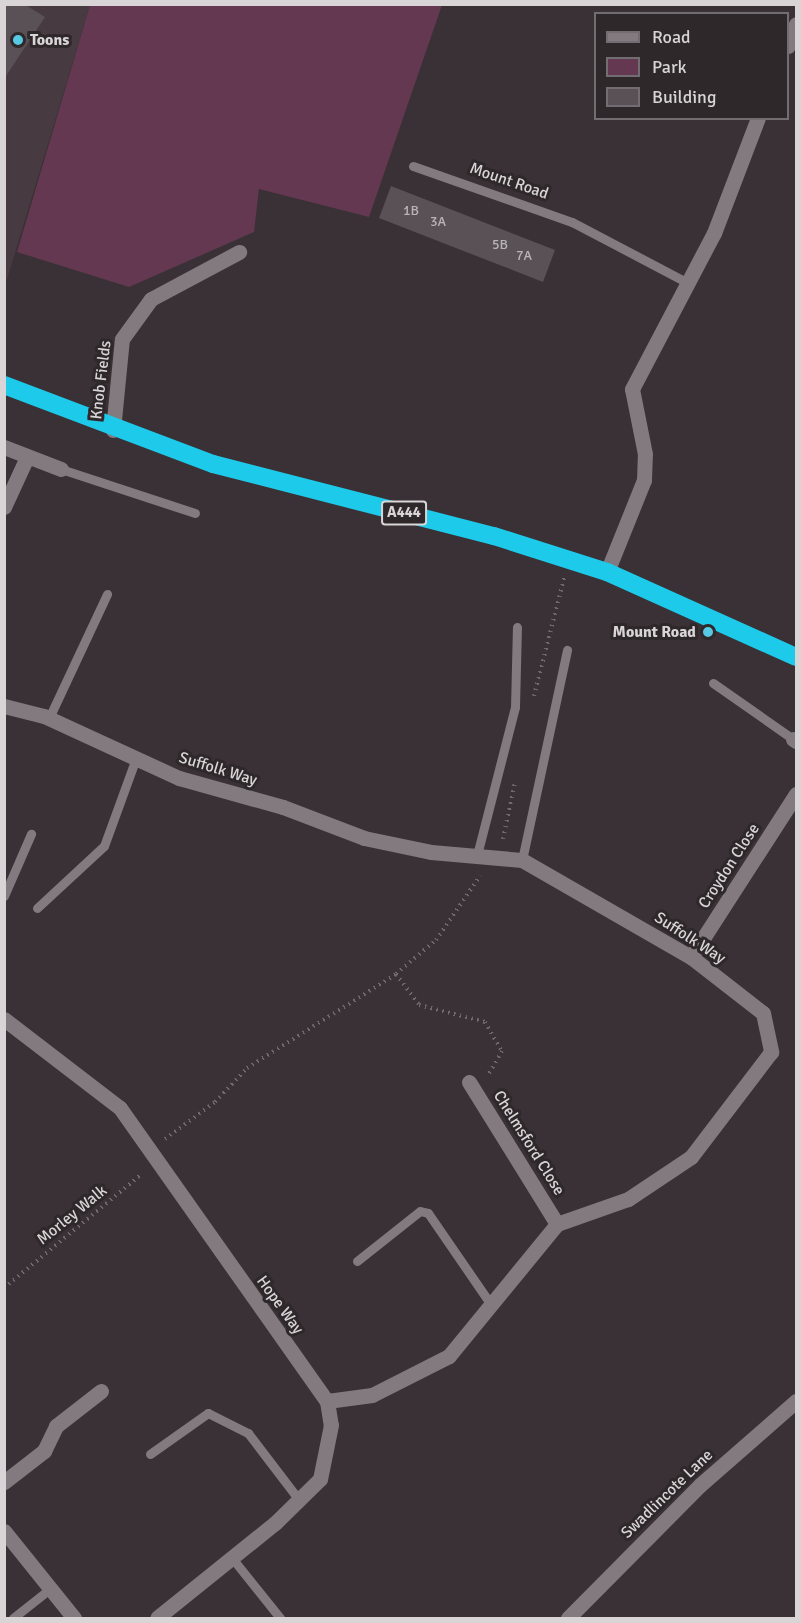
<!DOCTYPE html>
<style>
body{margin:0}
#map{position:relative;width:801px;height:1623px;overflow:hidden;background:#393135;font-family:Signika,sans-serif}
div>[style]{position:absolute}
.built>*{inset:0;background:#483a41}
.green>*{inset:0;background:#633850}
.building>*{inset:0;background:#595155}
.path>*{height:4px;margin-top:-2px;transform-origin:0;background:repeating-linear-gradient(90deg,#6f696c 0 1.5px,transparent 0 6px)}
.lane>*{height:9px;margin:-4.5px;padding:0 4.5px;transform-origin:4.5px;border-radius:4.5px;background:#827a7e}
.street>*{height:15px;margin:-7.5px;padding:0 7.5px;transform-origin:7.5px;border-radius:7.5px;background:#827a7e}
.highway>*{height:18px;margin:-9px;padding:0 9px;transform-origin:9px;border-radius:9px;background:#1ecaea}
.dots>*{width:16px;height:16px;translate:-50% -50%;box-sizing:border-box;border:3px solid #2e282b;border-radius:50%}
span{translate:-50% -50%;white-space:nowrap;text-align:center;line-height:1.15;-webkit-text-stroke:6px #2e282b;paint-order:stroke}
.number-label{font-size:14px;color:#b9b4b6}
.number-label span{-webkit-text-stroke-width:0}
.shield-label span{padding:2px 4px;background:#2e282b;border:2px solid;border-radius:4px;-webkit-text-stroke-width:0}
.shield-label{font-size:15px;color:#d9d5d7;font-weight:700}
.poi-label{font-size:16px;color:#d9d5d7;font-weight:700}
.left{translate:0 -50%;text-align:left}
.right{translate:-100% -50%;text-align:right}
.street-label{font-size:16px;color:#d9d5d7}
.frame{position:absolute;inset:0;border:6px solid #d9d5d7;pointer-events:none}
.legend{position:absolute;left:594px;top:12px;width:195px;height:108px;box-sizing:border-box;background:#2e282b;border:2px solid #726d70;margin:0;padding:8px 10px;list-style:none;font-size:18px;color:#d9d5d7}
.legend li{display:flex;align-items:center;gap:12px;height:30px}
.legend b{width:30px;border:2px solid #726d70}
</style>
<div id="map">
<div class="built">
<i style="clip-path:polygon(5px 5px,90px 5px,5px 286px)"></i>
</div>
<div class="green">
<i style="clip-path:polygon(90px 5px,90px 4px,442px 5px,369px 217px,259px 189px,254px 232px,129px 287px,17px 252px)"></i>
</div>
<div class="building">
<i style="clip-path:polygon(4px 4px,24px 4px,45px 17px,4px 79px)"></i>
<i style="clip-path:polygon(391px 186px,555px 250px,543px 282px,379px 218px)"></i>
</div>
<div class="path">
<i style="left:534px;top:696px;width:122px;rotate:-75.7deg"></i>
<i style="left:503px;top:839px;width:58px;rotate:-78.1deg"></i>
<i style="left:396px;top:974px;width:39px;rotate:53deg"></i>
<i style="left:419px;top:1005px;width:68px;rotate:14.4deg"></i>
<i style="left:485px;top:1022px;width:34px;rotate:60deg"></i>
<i style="left:502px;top:1051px;width:28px;rotate:120deg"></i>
<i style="left:165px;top:1139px;width:62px;rotate:-36.5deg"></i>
<i style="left:215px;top:1102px;width:47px;rotate:-46.7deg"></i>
<i style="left:247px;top:1068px;width:176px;rotate:-32.2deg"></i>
<i style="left:396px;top:974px;width:52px;rotate:-40.4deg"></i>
<i style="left:436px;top:940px;width:78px;rotate:-55.5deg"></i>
<i style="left:4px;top:1288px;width:179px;rotate:-39.6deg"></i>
</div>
<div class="lane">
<i style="left:413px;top:166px;width:169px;rotate:19.4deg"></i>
<i style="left:572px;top:222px;width:131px;rotate:27.7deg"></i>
<i style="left:61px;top:469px;width:141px;rotate:18.2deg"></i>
<i style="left:713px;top:683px;width:98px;rotate:35deg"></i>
<i style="left:49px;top:718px;width:137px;rotate:-64.9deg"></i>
<i style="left:477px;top:855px;width:153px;rotate:-75.6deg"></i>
<i style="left:515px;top:707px;width:80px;rotate:-88.6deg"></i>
<i style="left:522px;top:860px;width:215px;rotate:-77.9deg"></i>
<i style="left:4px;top:896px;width:68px;rotate:-66.5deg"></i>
<i style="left:37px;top:908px;width:91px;rotate:-42.8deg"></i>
<i style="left:104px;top:846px;width:94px;rotate:-70deg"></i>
<i style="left:357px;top:1261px;width:80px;rotate:-38.4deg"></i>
<i style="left:420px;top:1211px;width:8px;rotate:14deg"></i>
<i style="left:428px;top:1213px;width:113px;rotate:55.5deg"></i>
<i style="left:150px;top:1454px;width:71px;rotate:-35.3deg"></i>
<i style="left:208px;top:1413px;width:45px;rotate:26.6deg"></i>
<i style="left:248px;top:1433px;width:84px;rotate:52.7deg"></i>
<i style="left:232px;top:1558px;width:77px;rotate:51.3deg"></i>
<i style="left:13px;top:1618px;width:48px;rotate:-38.3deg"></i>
</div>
<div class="street">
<i style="left:788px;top:46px;width:23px;rotate:-70deg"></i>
<i style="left:113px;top:430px;width:91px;rotate:-84.4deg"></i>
<i style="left:122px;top:339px;width:49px;rotate:-54.1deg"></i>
<i style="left:151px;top:299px;width:100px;rotate:-28.1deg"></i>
<i style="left:4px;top:447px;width:61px;rotate:21.1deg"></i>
<i style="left:4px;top:507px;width:55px;rotate:-65.3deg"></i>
<i style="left:607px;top:572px;width:99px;rotate:-68.1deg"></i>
<i style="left:644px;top:480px;width:26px;rotate:-88deg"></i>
<i style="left:645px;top:454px;width:66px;rotate:-101.3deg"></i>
<i style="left:632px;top:389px;width:176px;rotate:-62.3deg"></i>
<i style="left:714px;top:233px;width:123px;rotate:-69.1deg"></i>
<i style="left:4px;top:706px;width:41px;rotate:14deg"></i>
<i style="left:44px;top:716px;width:149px;rotate:24.7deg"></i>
<i style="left:179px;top:778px;width:108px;rotate:15.6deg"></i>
<i style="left:283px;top:807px;width:87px;rotate:20.9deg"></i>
<i style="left:364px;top:838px;width:68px;rotate:11.8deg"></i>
<i style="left:431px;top:852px;width:91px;rotate:5deg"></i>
<i style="left:522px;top:860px;width:195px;rotate:29.9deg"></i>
<i style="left:691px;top:957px;width:91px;rotate:37.9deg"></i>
<i style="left:763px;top:1013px;width:40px;rotate:78deg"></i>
<i style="left:771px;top:1052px;width:132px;rotate:127.3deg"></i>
<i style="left:691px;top:1157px;width:76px;rotate:146.3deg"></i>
<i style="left:628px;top:1199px;width:75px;rotate:160.6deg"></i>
<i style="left:557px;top:1224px;width:171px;rotate:129.3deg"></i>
<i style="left:449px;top:1356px;width:86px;rotate:153.1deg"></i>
<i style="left:372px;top:1395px;width:45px;rotate:172.4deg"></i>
<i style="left:793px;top:739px;width:4px;rotate:34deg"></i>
<i style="left:691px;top:957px;width:194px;rotate:-57.2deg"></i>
<i style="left:4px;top:1019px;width:146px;rotate:37.5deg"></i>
<i style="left:120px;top:1108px;width:359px;rotate:54.8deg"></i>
<i style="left:327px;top:1401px;width:24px;rotate:81deg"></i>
<i style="left:331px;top:1425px;width:55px;rotate:101.5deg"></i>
<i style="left:320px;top:1479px;width:63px;rotate:135.6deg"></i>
<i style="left:275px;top:1523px;width:151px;rotate:141.2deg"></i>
<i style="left:469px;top:1082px;width:167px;rotate:58.2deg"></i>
<i style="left:4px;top:1482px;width:51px;rotate:-37.8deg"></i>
<i style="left:44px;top:1451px;width:28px;rotate:-64deg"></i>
<i style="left:56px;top:1426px;width:57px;rotate:-37.9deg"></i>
<i style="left:4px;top:1531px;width:112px;rotate:51.2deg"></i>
<i style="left:568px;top:1618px;width:187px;rotate:-45.2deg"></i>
<i style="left:700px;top:1485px;width:128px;rotate:-41.2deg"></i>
</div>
<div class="highway">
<i style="left:4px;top:385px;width:223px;rotate:20.7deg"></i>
<i style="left:213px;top:464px;width:290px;rotate:14.4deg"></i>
<i style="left:494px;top:536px;width:119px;rotate:17.7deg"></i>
<i style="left:607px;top:572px;width:207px;rotate:24.2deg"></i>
</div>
<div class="dots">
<i style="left:18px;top:40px;background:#58c9e3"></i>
<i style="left:708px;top:632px;background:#58c9e3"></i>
</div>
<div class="number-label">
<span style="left:411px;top:211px">1B</span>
<span style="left:438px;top:222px">3A</span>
<span style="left:500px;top:245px">5B</span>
<span style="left:524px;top:256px">7A</span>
</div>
<div class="shield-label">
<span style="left:404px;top:513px">A444</span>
</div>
<div class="poi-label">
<span class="left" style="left:30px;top:40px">Toons</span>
<span class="right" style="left:696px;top:632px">Mount Road</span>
</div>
<div class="street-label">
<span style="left:509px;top:181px;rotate:19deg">Mount Road</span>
<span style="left:101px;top:380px;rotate:-83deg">Knob Fields</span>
<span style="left:218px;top:769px;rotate:17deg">Suffolk Way</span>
<span style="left:729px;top:866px;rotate:-57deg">Croydon Close</span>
<span style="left:690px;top:938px;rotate:33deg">Suffolk Way</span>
<span style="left:529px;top:1143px;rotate:58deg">Chelmsford Close</span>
<span style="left:72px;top:1215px;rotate:-39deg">Morley Walk</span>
<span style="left:280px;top:1305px;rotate:54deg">Hope Way</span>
<span style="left:667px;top:1494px;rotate:-44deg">Swadlincote Lane</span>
</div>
<div class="frame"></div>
<ul class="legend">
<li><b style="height:8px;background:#827a7e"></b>Road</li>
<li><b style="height:16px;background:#633850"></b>Park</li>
<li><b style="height:16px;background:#595155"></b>Building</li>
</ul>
</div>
